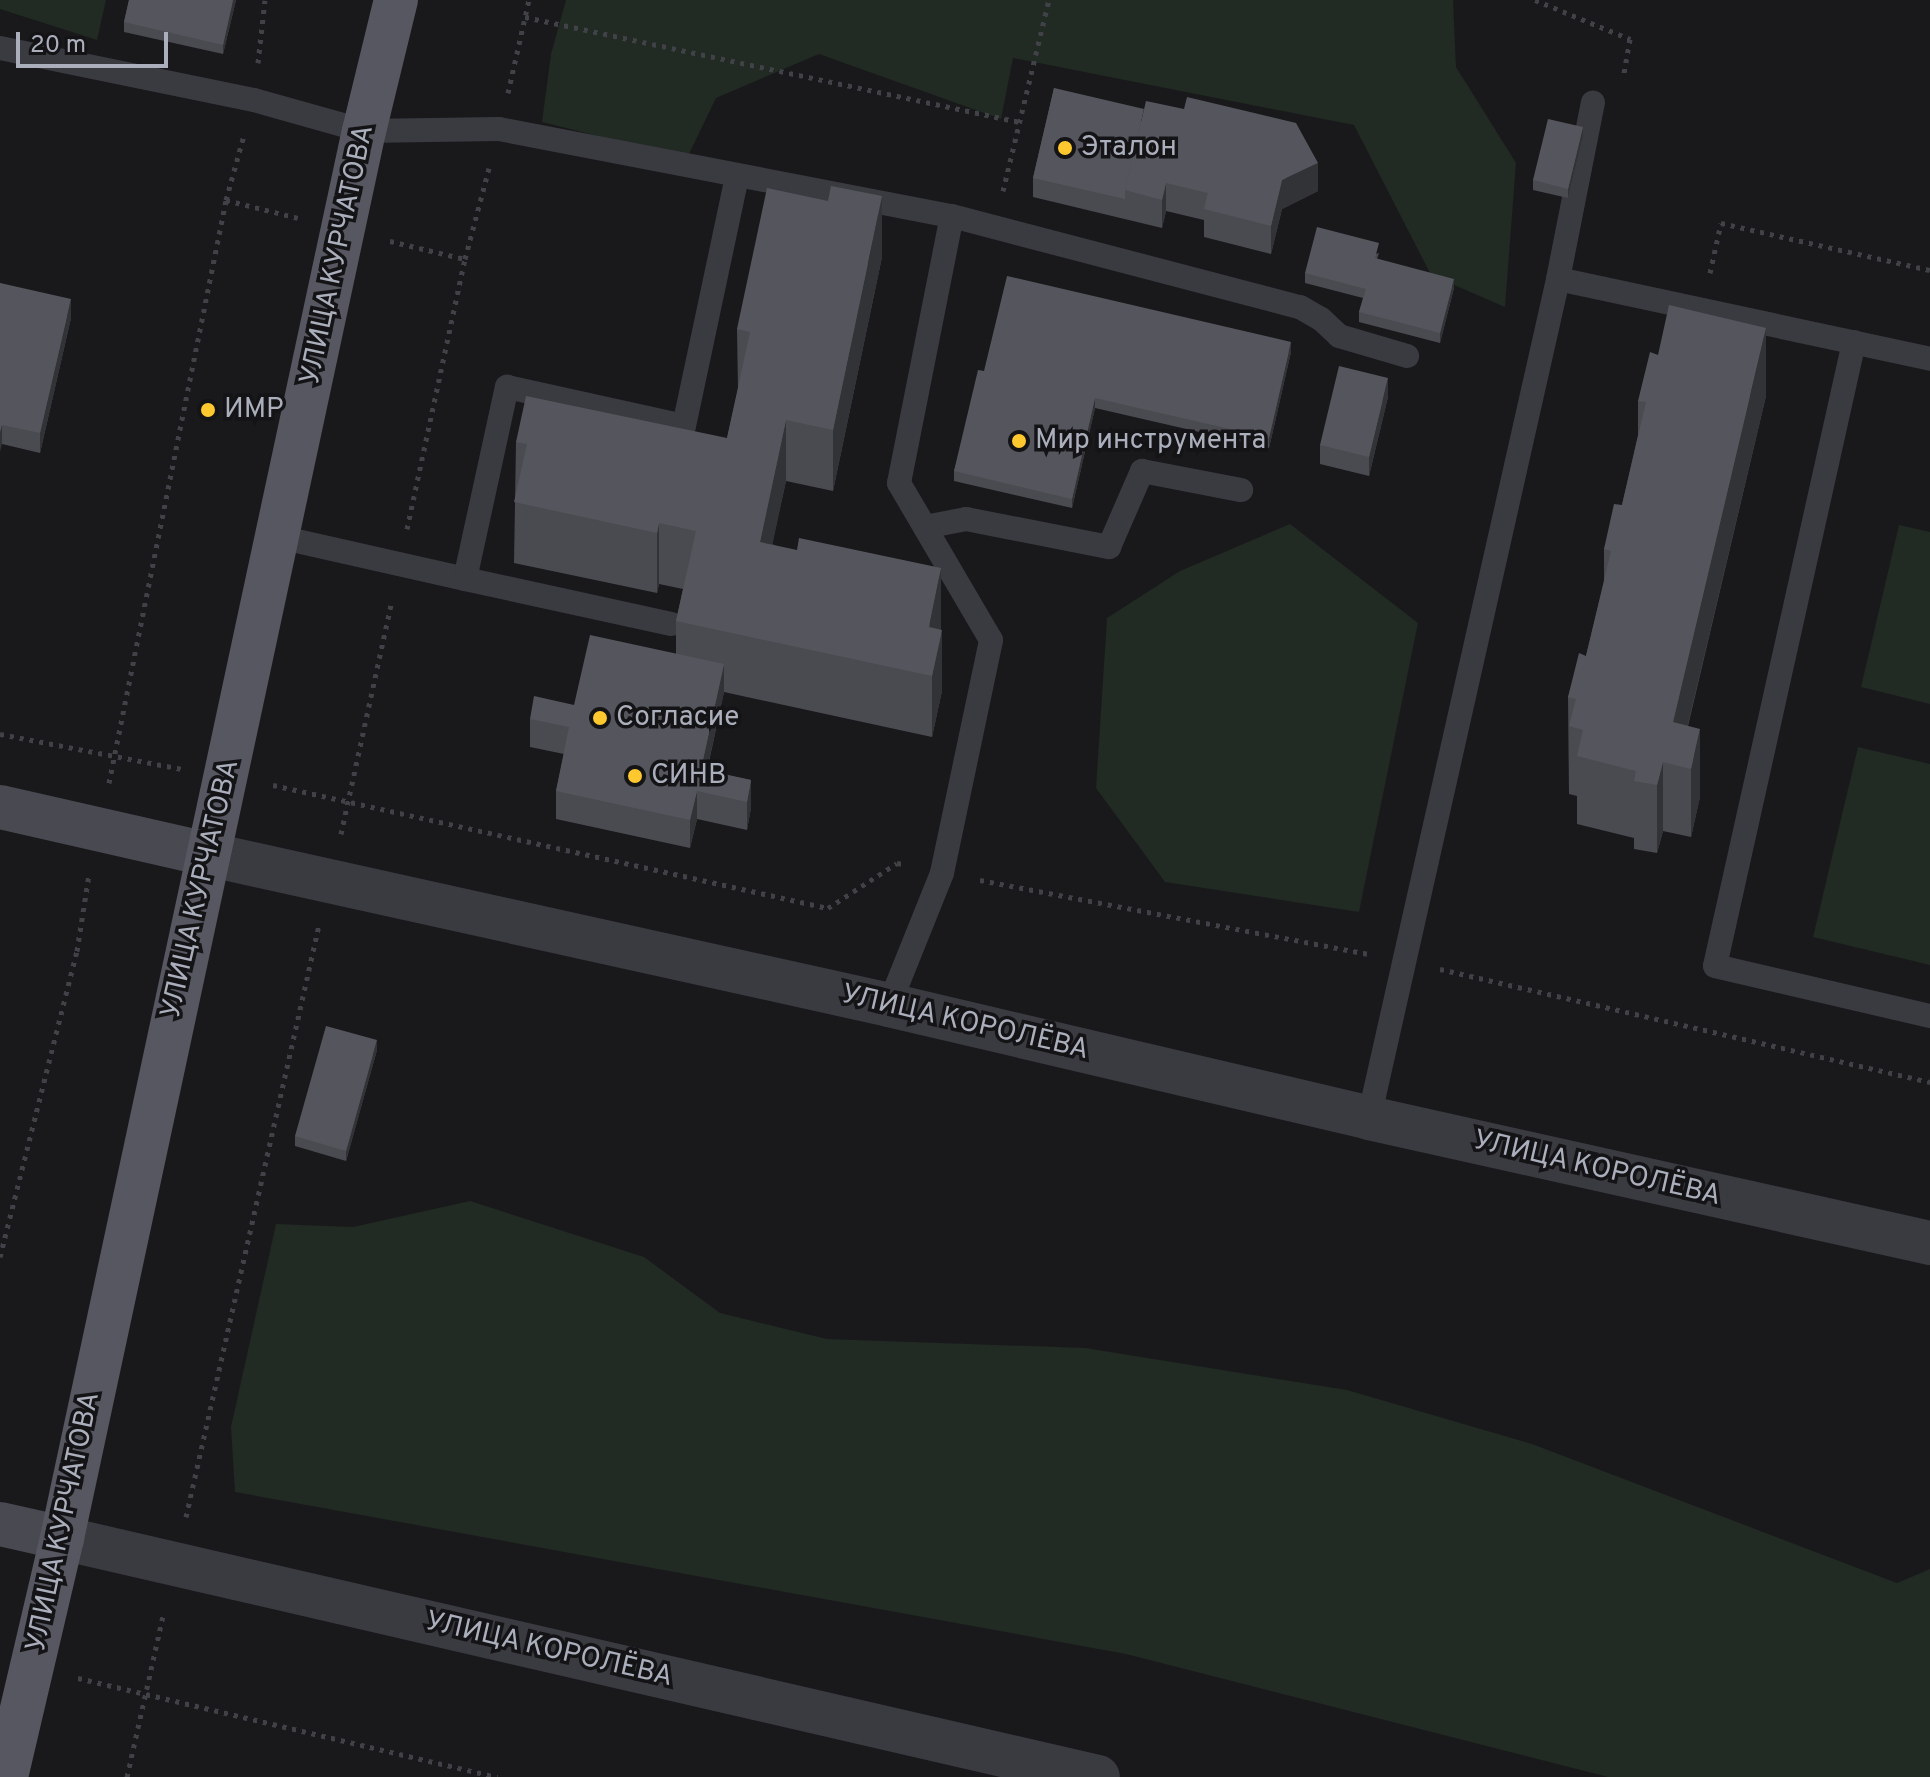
<!DOCTYPE html>
<meta charset="utf-8">
<style>
body{margin:0}
#map{position:relative;width:1930px;height:1777px;overflow:hidden;background:#19191c;font-family:Overpass,sans-serif}
div>[style]{position:absolute}
.green>*{inset:0;background:#212a23}
.path>*{height:5px;margin-top:-2.5px;transform-origin:0;background:repeating-linear-gradient(90deg,#404248 0 4px,transparent 0 10px)}
.service>*{height:24px;margin:-12px;padding:0 12px;transform-origin:12px;border-radius:12px;background:#3a3b41}
.tertiary>*{height:44px;margin:-22px;padding:0 22px;transform-origin:22px;border-radius:22px;background:#3a3b41}
.secondary>*{height:44px;margin:-22px;padding:0 22px;transform-origin:22px;border-radius:22px;background:#484951}
.primary>*{height:44px;margin:-22px;padding:0 22px;transform-origin:22px;border-radius:22px;background:#565760}
.wall>*{inset:0;background:#4a4b51}
.shaded-wall>*{inset:0;background:#323337}
.building>*{inset:0;background:#55565d}
.dots>*{width:22px;height:22px;translate:-50% -50%;box-sizing:border-box;border:4px solid #141417;border-radius:50%}
span{translate:-50% -50%;white-space:nowrap;text-align:center;line-height:1.15;-webkit-text-stroke:7px #141417;paint-order:stroke}
.poi-label{font-size:28px;color:#abafbc}
.left{translate:0 -50%;text-align:left}
.street-label{font-size:28px;color:#abafbc}
.scale{position:absolute;left:16px;top:32px;width:152px;height:36px;box-sizing:border-box;border:4px solid #abafbc;border-top:0;padding-left:10px;font-size:24px;line-height:28px;white-space:nowrap;color:#abafbc;-webkit-text-stroke:6px #141417;paint-order:stroke}
</style>
<div id="map">
<div class="green">
<i style="clip-path:polygon(0 0,106px 0,97px 40px,0 9px)"></i>
<i style="clip-path:polygon(566px 0,1453px 0,1456px 67px,1516px 163px,1505px 307px,1431px 275px,1354px 125px,1013px 58px,1001px 119px,819px 54px,716px 98px,687px 158px,542px 122px,551px 54px)"></i>
<i style="clip-path:polygon(1290px 524px,1418px 623px,1359px 912px,1165px 882px,1096px 788px,1107px 618px,1180px 571px)"></i>
<i style="clip-path:polygon(1899px 525px,1930px 532px,1930px 704px,1861px 687px)"></i>
<i style="clip-path:polygon(1858px 747px,1930px 764px,1930px 965px,1813px 937px)"></i>
<i style="clip-path:polygon(470px 1201px,644px 1257px,720px 1313px,827px 1339px,1085px 1348px,1347px 1390px,1532px 1444px,1897px 1583px,1930px 1569px,1930px 1777px,1608px 1777px,1126px 1654px,235px 1492px,231px 1427px,276px 1224px,353px 1227px)"></i>
</div>
<div class="path">
<i style="left:1535px;top:0;width:103px;rotate:22.3deg"></i>
<i style="left:1630px;top:39px;width:40px;rotate:100deg"></i>
<i style="left:525px;top:17px;width:506px;rotate:11.98deg"></i>
<i style="left:258px;top:63px;width:63px;rotate:-83.7deg"></i>
<i style="left:508px;top:93px;width:95px;rotate:-77.3deg"></i>
<i style="left:1003px;top:191px;width:196px;rotate:-76.5deg"></i>
<i style="left:226px;top:200px;width:74px;rotate:14deg"></i>
<i style="left:390px;top:241px;width:77px;rotate:13.5deg"></i>
<i style="left:1710px;top:273px;width:51px;rotate:-77.6deg"></i>
<i style="left:1721px;top:223px;width:214px;rotate:12.7deg"></i>
<i style="left:407px;top:529px;width:276px;rotate:-77.9deg"></i>
<i style="left:465px;top:259px;width:94px;rotate:-75.2deg"></i>
<i style="left:0;top:734px;width:184px;rotate:10.9deg"></i>
<i style="left:109px;top:783px;width:595px;rotate:-78.65deg"></i>
<i style="left:226px;top:200px;width:67px;rotate:-74.5deg"></i>
<i style="left:273px;top:785px;width:568px;rotate:12.5deg"></i>
<i style="left:828px;top:908px;width:82px;rotate:-33.1deg"></i>
<i style="left:897px;top:863px;width:7px;rotate:8deg"></i>
<i style="left:341px;top:834px;width:239px;rotate:-77.7deg"></i>
<i style="left:980px;top:880px;width:394px;rotate:10.8deg"></i>
<i style="left:1440px;top:969px;width:503px;rotate:12.99deg"></i>
<i style="left:0;top:1257px;width:316px;rotate:-75.9deg"></i>
<i style="left:77px;top:951px;width:78px;rotate:-81.1deg"></i>
<i style="left:186px;top:1517px;width:607px;rotate:-77.34deg"></i>
<i style="left:78px;top:1678px;width:431px;rotate:13.3deg"></i>
<i style="left:127px;top:1777px;width:169px;rotate:-77.4deg"></i>
</div>
<div class="service">
<i style="left:0;top:48px;width:259px;rotate:11.6deg"></i>
<i style="left:254px;top:100px;width:114px;rotate:15.7deg"></i>
<i style="left:364px;top:131px;width:135px;rotate:-0.8deg"></i>
<i style="left:499px;top:129px;width:461px;rotate:10.9deg"></i>
<i style="left:952px;top:216px;width:360px;rotate:14.7deg"></i>
<i style="left:1300px;top:307px;width:24px;rotate:30deg"></i>
<i style="left:1321px;top:319px;width:25px;rotate:43deg"></i>
<i style="left:1339px;top:336px;width:71px;rotate:16.4deg"></i>
<i style="left:1558px;top:279px;width:180px;rotate:-78.8deg"></i>
<i style="left:1854px;top:342px;width:639px;rotate:102.56deg"></i>
<i style="left:1715px;top:966px;width:221px;rotate:13.1deg"></i>
<i style="left:925px;top:527px;width:42px;rotate:-11deg"></i>
<i style="left:966px;top:519px;width:146px;rotate:11.1deg"></i>
<i style="left:1109px;top:547px;width:83px;rotate:-66.5deg"></i>
<i style="left:1142px;top:471px;width:101px;rotate:10.9deg"></i>
<i style="left:279px;top:537px;width:191px;rotate:12.7deg"></i>
<i style="left:465px;top:579px;width:197px;rotate:-77.7deg"></i>
<i style="left:507px;top:387px;width:181px;rotate:12.4deg"></i>
<i style="left:684px;top:426px;width:256px;rotate:-78deg"></i>
<i style="left:465px;top:579px;width:211px;rotate:12.3deg"></i>
<i style="left:889px;top:1005px;width:142px;rotate:-68.1deg"></i>
<i style="left:942px;top:873px;width:238px;rotate:-78.1deg"></i>
<i style="left:991px;top:640px;width:182px;rotate:-120.4deg"></i>
<i style="left:899px;top:483px;width:272px;rotate:-78.8deg"></i>
<i style="left:1369px;top:1118px;width:860px;rotate:-77.3deg"></i>
<i style="left:1558px;top:279px;width:381px;rotate:12.1deg"></i>
</div>
<div class="tertiary">
<i style="left:207px;top:854px;width:699px;rotate:12.48deg"></i>
<i style="left:889px;top:1005px;width:493px;rotate:13.2deg"></i>
<i style="left:1369px;top:1118px;width:575px;rotate:12.56deg"></i>
<i style="left:62px;top:1538px;width:1063px;rotate:12.99deg"></i>
</div>
<div class="secondary">
<i style="left:0;top:807px;width:212px;rotate:12.8deg"></i>
<i style="left:0;top:1524px;width:64px;rotate:12.7deg"></i>
</div>
<div class="primary">
<i style="left:6px;top:1777px;width:245px;rotate:-76.8deg"></i>
<i style="left:62px;top:1538px;width:1439px;rotate:-77.89deg"></i>
<i style="left:364px;top:131px;width:135px;rotate:-76.3deg"></i>
</div>
<div class="wall">
<i style="clip-path:polygon(129px 0,236px 0,223px 54px,124px 32px,124px 22px)"></i>
<i style="clip-path:polygon(1054px 88px,1318px 191px,1282px 209px,1271px 254px,1204px 237px,1204px 220px,1166px 211px,1162px 228px,1033px 197px,1033px 178px)"></i>
<i style="clip-path:polygon(1583px 137px,1568px 198px,1533px 190px,1533px 180px)"></i>
<i style="clip-path:polygon(1379px 253px,1377px 259px,1454px 288px,1440px 343px,1359px 322px,1359px 312px,1363px 298px,1305px 283px,1305px 273px)"></i>
<i style="clip-path:polygon(882px 257px,833px 491px,786px 481px,772px 544px,941px 630px,942px 691px,932px 737px,724px 692px,707px 771px,751px 780px,751px 808px,747px 830px,697px 819px,690px 848px,556px 819px,556px 791px,564px 754px,530px 747px,530px 719px,574px 705px,676px 654px,676px 621px,683px 589px,659px 584px,657px 593px,514px 563px,516px 442px,727px 438px,738px 390px,737px 329px)"></i>
<i style="clip-path:polygon(0 283px,71px 318px,40px 453px,2px 444px)"></i>
<i style="clip-path:polygon(1291px 352px,1269px 448px,1095px 408px,1072px 508px,954px 481px,954px 471px,984px 371px)"></i>
<i style="clip-path:polygon(1766px 396px,1688px 726px,1700px 797px,1691px 837px,1663px 831px,1657px 853px,1634px 849px,1634px 838px,1577px 824px,1577px 796px,1569px 794px,1568px 697px,1586px 656px,1604px 582px,1604px 549px,1622px 505px,1638px 435px,1638px 401px)"></i>
<i style="clip-path:polygon(1388px 397px,1369px 476px,1320px 464px,1320px 445px)"></i>
<i style="clip-path:polygon(377px 1050px,346px 1161px,295px 1146px,295px 1136px)"></i>
</div>
<div class="shaded-wall">
<i style="clip-path:polygon(233px 0,236px 0,223px 54px,223px 45px)"></i>
<i style="clip-path:polygon(1583px 127px,1583px 137px,1568px 198px,1568px 189px)"></i>
<i style="clip-path:polygon(1318px 163px,1318px 191px,1282px 209px,1271px 254px,1271px 226px,1282px 180px)"></i>
<i style="clip-path:polygon(1166px 183px,1166px 211px,1162px 228px,1162px 200px)"></i>
<i style="clip-path:polygon(882px 196px,882px 257px,833px 491px,833px 430px)"></i>
<i style="clip-path:polygon(1454px 279px,1454px 288px,1440px 343px,1440px 333px)"></i>
<i style="clip-path:polygon(71px 299px,71px 318px,40px 453px,40px 433px)"></i>
<i style="clip-path:polygon(1766px 328px,1766px 396px,1678px 766px,1673px 722px)"></i>
<i style="clip-path:polygon(1291px 342px,1291px 352px,1269px 448px,1269px 438px)"></i>
<i style="clip-path:polygon(1388px 378px,1388px 397px,1369px 476px,1369px 457px)"></i>
<i style="clip-path:polygon(1095px 398px,1095px 408px,1072px 508px,1072px 499px)"></i>
<i style="clip-path:polygon(786px 420px,786px 481px,760px 603px,760px 542px)"></i>
<i style="clip-path:polygon(2px 425px,2px 444px,0 452px,0 433px)"></i>
<i style="clip-path:polygon(659px 523px,659px 584px,657px 593px,657px 533px)"></i>
<i style="clip-path:polygon(941px 568px,941px 629px,931px 676px,929px 627px)"></i>
<i style="clip-path:polygon(942px 630px,942px 691px,932px 737px,932px 676px)"></i>
<i style="clip-path:polygon(724px 664px,724px 692px,702px 793px,701px 769px)"></i>
<i style="clip-path:polygon(1700px 729px,1700px 797px,1691px 837px,1691px 769px)"></i>
<i style="clip-path:polygon(1663px 762px,1663px 831px,1657px 853px,1657px 785px)"></i>
<i style="clip-path:polygon(751px 780px,751px 808px,747px 830px,747px 802px)"></i>
<i style="clip-path:polygon(697px 791px,697px 819px,690px 848px,690px 820px)"></i>
<i style="clip-path:polygon(377px 1040px,377px 1050px,346px 1161px,346px 1151px)"></i>
</div>
<div class="building">
<i style="clip-path:polygon(129px 0,233px 0,223px 45px,124px 22px)"></i>
<i style="clip-path:polygon(1054px 88px,1144px 109px,1125px 190px,1125px 199px,1033px 178px)"></i>
<i style="clip-path:polygon(1187px 97px,1296px 123px,1318px 163px,1282px 180px,1271px 226px,1204px 209px,1208px 193px,1166px 183px,1162px 200px,1125px 190px,1146px 101px,1184px 109px)"></i>
<i style="clip-path:polygon(1548px 119px,1583px 127px,1568px 189px,1533px 180px)"></i>
<i style="clip-path:polygon(831px 186px,882px 196px,833px 430px,786px 420px,760px 542px,797px 550px,799px 538px,941px 568px,929px 627px,942px 630px,932px 676px,676px 621px,696px 531px,659px 523px,657px 533px,514px 502px,527px 444px,516px 442px,526px 396px,727px 438px,750px 332px,737px 329px,767px 188px,828px 201px)"></i>
<i style="clip-path:polygon(1317px 227px,1379px 243px,1375px 258px,1454px 279px,1440px 333px,1359px 312px,1366px 289px,1305px 273px)"></i>
<i style="clip-path:polygon(1007px 276px,1291px 342px,1269px 438px,1095px 398px,1072px 499px,954px 471px,978px 370px,984px 371px)"></i>
<i style="clip-path:polygon(0 283px,71px 299px,40px 433px,2px 425px,0 433px)"></i>
<i style="clip-path:polygon(1669px 305px,1766px 328px,1673px 722px,1700px 729px,1691px 769px,1663px 762px,1657px 785px,1634px 781px,1636px 771px,1577px 756px,1583px 730px,1569px 726px,1576px 699px,1568px 697px,1579px 653px,1586px 656px,1611px 551px,1604px 549px,1614px 504px,1622px 505px,1646px 402px,1638px 401px,1650px 352px,1658px 355px)"></i>
<i style="clip-path:polygon(1339px 366px,1388px 378px,1369px 457px,1320px 445px)"></i>
<i style="clip-path:polygon(590px 635px,724px 664px,701px 769px,751px 780px,747px 802px,697px 791px,690px 820px,556px 791px,569px 727px,530px 719px,534px 696px,574px 705px)"></i>
<i style="clip-path:polygon(326px 1026px,377px 1040px,346px 1151px,295px 1136px)"></i>
</div>
<div class="dots">
<i style="left:1065px;top:148px;background:#ffc82e"></i>
<i style="left:208px;top:410px;background:#ffc82e"></i>
<i style="left:1019px;top:441px;background:#ffc82e"></i>
<i style="left:600px;top:718px;background:#ffc82e"></i>
<i style="left:635px;top:776px;background:#ffc82e"></i>
</div>
<div class="poi-label">
<span class="left" style="left:1081px;top:148px">Эталон</span>
<span class="left" style="left:224px;top:410px">ИМР</span>
<span class="left" style="left:1035px;top:441px">Мир инструмента</span>
<span class="left" style="left:616px;top:718px">Согласие</span>
<span class="left" style="left:651px;top:776px">СИНВ</span>
</div>
<div class="street-label">
<span style="left:338px;top:255px;rotate:-78deg">УЛИЦА КУРЧАТОВА</span>
<span style="left:201px;top:889px;rotate:-77deg">УЛИЦА КУРЧАТОВА</span>
<span style="left:965px;top:1023px;rotate:13deg">УЛИЦА КОРОЛЁВА</span>
<span style="left:1597px;top:1169px;rotate:13deg">УЛИЦА КОРОЛЁВА</span>
<span style="left:64px;top:1522px;rotate:-78deg">УЛИЦА КУРЧАТОВА</span>
<span style="left:549px;top:1650px;rotate:13deg">УЛИЦА КОРОЛЁВА</span>
</div>
<div class="scale">20 m</div>
</div>
